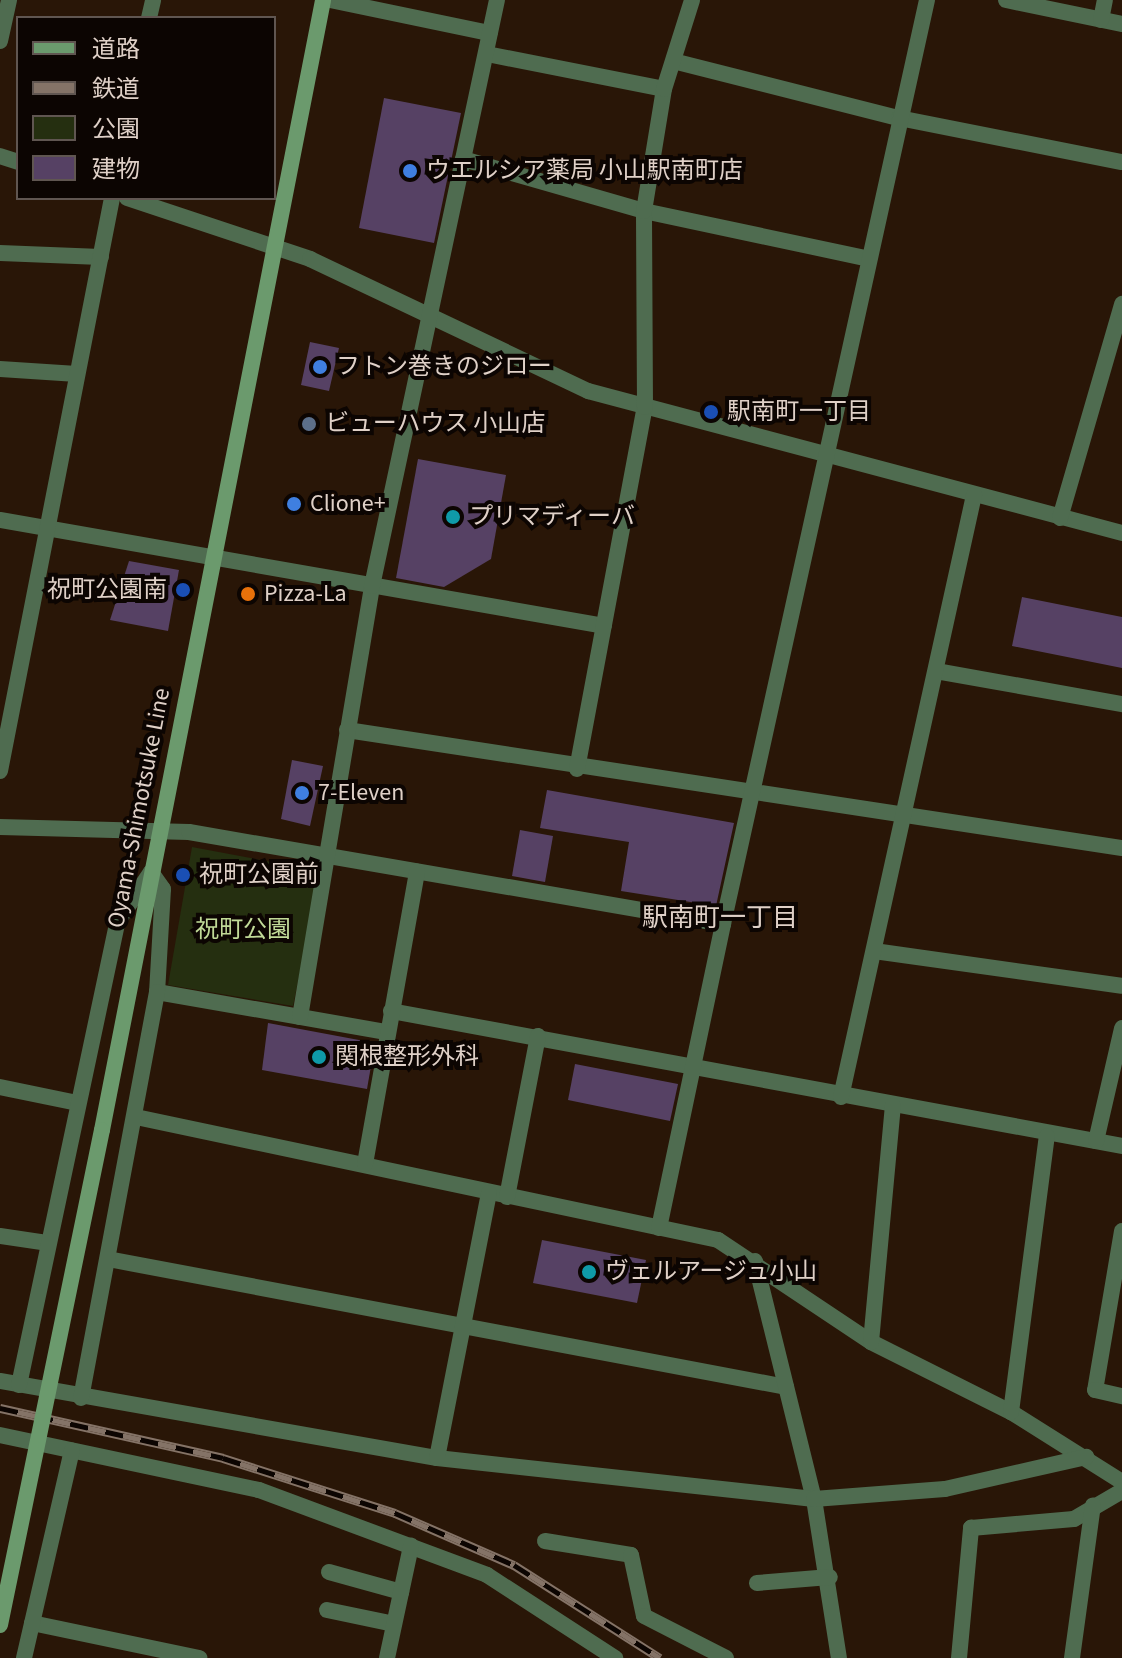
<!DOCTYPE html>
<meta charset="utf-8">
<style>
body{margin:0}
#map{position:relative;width:1122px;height:1658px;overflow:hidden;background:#291607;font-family:"Source Sans 3","Noto Sans JP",sans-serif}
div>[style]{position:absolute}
.green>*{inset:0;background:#252f10}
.building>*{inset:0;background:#564164}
.minor>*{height:16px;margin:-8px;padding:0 8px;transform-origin:8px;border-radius:8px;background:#4f6c50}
.secondary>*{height:16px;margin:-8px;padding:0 8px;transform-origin:8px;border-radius:8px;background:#6b9a6d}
.rail>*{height:9px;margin-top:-4.5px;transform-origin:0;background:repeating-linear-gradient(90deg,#0c0502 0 18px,#847367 0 36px);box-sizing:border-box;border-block:2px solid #847367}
.secondary-bridge>*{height:16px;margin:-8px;padding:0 8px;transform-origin:8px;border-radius:8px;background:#6b9a6d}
.dots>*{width:22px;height:22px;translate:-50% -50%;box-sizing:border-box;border:4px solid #0c0502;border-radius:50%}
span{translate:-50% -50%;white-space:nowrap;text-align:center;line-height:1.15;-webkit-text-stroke:8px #0c0502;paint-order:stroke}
.poi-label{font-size:24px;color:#dfd0c7}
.left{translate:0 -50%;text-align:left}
.right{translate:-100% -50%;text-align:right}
.street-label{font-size:24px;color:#dfd0c7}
.park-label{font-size:24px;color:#c1da98}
.neighbourhood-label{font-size:26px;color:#dfd0c7}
.legend{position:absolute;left:16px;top:16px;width:260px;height:184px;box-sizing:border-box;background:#0c0502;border:2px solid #605651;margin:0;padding:10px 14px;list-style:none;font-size:24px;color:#dfd0c7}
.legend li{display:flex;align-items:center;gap:16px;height:40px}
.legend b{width:40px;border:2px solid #605651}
</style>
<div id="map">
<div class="green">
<i style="clip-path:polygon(192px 847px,320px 871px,293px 1006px,168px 985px)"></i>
</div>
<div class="building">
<i style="clip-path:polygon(384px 98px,461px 113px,434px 243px,359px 228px)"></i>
<i style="clip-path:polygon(310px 342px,339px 348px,329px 391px,301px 385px)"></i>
<i style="clip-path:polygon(418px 459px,506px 475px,491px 559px,444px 587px,396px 578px)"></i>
<i style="clip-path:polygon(129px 561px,179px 570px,168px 631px,110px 620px)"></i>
<i style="clip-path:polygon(1022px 597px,1122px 617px,1122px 668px,1012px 646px)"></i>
<i style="clip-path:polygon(292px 760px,323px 766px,310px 826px,281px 819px)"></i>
<i style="clip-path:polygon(547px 790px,734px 823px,716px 906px,621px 891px,629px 842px,540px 828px)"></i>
<i style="clip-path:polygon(520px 830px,553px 836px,545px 882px,512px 876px)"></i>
<i style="clip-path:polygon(268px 1023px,375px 1043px,367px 1089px,262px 1070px)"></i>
<i style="clip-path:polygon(575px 1064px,678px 1084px,670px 1121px,568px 1100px)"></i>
<i style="clip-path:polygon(542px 1240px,646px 1260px,637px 1303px,533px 1283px)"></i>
</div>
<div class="minor">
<i style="left:330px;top:0;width:163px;rotate:11.7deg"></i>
<i style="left:1006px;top:0;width:118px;rotate:11.7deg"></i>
<i style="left:149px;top:18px;width:18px;rotate:-77deg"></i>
<i style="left:1101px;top:20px;width:20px;rotate:-79deg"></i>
<i style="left:0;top:41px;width:42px;rotate:-77.6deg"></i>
<i style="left:487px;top:54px;width:180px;rotate:11.2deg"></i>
<i style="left:677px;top:62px;width:229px;rotate:14.2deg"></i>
<i style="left:899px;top:118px;width:227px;rotate:11.2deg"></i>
<i style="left:0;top:156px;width:19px;rotate:18deg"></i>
<i style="left:463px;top:159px;width:188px;rotate:16deg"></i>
<i style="left:644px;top:211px;width:230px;rotate:12deg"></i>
<i style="left:127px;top:198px;width:193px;rotate:18.4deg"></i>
<i style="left:310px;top:259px;width:308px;rotate:25.4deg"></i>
<i style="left:588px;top:391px;width:553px;rotate:14.89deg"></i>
<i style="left:0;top:253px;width:101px;rotate:2.3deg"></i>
<i style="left:0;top:369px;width:77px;rotate:3.7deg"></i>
<i style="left:1060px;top:518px;width:223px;rotate:-73.8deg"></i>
<i style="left:0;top:520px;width:613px;rotate:9.95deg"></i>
<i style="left:936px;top:671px;width:189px;rotate:10.1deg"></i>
<i style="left:347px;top:730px;width:784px;rotate:8.66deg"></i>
<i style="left:577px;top:769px;width:368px;rotate:-79.4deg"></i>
<i style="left:645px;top:407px;width:196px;rotate:-90.3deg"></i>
<i style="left:644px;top:211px;width:124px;rotate:-80.7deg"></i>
<i style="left:664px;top:89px;width:93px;rotate:-72.5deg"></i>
<i style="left:0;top:771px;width:584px;rotate:-78.94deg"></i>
<i style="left:0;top:827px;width:189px;rotate:1.5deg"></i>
<i style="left:189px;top:832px;width:542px;rotate:9.78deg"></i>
<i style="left:723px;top:924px;width:946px;rotate:-77.55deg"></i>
<i style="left:874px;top:951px;width:250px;rotate:8deg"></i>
<i style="left:157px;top:992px;width:233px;rotate:9.9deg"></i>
<i style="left:391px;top:1011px;width:743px;rotate:10.46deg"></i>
<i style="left:300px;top:1017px;width:437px;rotate:-80.5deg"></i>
<i style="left:372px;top:586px;width:599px;rotate:-77.96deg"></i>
<i style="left:0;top:1087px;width:79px;rotate:11.7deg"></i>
<i style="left:841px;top:1097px;width:617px;rotate:-77.54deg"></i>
<i style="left:136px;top:1117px;width:595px;rotate:11.93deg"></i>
<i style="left:718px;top:1240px;width:184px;rotate:33.7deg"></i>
<i style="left:871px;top:1342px;width:157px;rotate:26.6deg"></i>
<i style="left:1011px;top:1412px;width:131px;rotate:32.2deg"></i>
<i style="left:1096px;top:1141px;width:116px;rotate:-77deg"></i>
<i style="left:365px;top:1164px;width:297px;rotate:-79.9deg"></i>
<i style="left:507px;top:1197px;width:164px;rotate:-79.1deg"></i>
<i style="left:659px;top:1228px;width:311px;rotate:-78.1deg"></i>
<i style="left:1122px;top:1231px;width:161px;rotate:99.6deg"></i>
<i style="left:1095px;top:1390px;width:28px;rotate:13deg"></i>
<i style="left:0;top:1236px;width:49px;rotate:8.3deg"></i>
<i style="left:108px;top:1259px;width:690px;rotate:10.69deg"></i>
<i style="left:755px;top:1261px;width:245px;rotate:76.1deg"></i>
<i style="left:814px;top:1499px;width:161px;rotate:81.1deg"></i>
<i style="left:871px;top:1342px;width:237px;rotate:-84.7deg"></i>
<i style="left:0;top:1381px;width:444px;rotate:10deg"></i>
<i style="left:437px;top:1458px;width:379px;rotate:6.2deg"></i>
<i style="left:814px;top:1499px;width:131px;rotate:-4.4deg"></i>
<i style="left:945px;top:1489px;width:145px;rotate:-12.8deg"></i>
<i style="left:19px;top:1385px;width:474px;rotate:-78deg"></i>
<i style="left:118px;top:921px;width:59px;rotate:-56deg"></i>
<i style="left:151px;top:872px;width:21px;rotate:55deg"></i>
<i style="left:163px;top:889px;width:103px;rotate:93.3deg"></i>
<i style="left:157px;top:992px;width:413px;rotate:100.6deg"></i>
<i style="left:1011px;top:1412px;width:278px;rotate:-82.6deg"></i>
<i style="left:0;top:1435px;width:265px;rotate:12deg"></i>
<i style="left:259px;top:1490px;width:243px;rotate:20.4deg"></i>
<i style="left:487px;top:1575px;width:153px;rotate:33deg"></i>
<i style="left:437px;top:1458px;width:270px;rotate:-78.9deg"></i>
<i style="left:545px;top:1541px;width:87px;rotate:9.2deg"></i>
<i style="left:631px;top:1555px;width:62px;rotate:78deg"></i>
<i style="left:644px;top:1616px;width:92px;rotate:27.1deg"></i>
<i style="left:329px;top:1572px;width:75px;rotate:15.5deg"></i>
<i style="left:757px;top:1583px;width:73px;rotate:-4.7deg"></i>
<i style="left:327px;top:1610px;width:68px;rotate:11.8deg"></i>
<i style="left:32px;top:1623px;width:171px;rotate:11.8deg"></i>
<i style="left:24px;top:1658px;width:213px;rotate:-77deg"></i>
<i style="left:387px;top:1658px;width:115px;rotate:-77.9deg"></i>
<i style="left:959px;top:1658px;width:131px;rotate:-84.7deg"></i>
<i style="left:971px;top:1528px;width:103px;rotate:-5deg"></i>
<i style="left:1074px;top:1519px;width:56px;rotate:-30.3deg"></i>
<i style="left:1072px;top:1658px;width:154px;rotate:-82.2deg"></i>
</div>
<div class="secondary">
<i style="left:102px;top:1130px;width:1151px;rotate:-78.93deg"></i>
</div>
<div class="rail">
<i style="left:0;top:1408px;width:229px;rotate:12.6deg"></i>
<i style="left:223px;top:1458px;width:181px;rotate:17.7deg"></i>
<i style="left:395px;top:1513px;width:130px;rotate:23.6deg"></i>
<i style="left:514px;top:1565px;width:173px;rotate:32.5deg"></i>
</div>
<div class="secondary-bridge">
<i style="left:0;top:1625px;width:505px;rotate:-78.36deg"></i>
</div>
<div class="dots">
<i style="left:410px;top:171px;background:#3f7fe0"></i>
<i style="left:320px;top:367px;background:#3f7fe0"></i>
<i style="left:711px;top:412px;background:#1a4fb4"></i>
<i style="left:309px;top:424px;background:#5c6f8a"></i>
<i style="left:294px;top:504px;background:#3f7fe0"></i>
<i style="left:453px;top:517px;background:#0f9aa8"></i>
<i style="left:183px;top:590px;background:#1a4fb4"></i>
<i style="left:248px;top:594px;background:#e8710a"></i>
<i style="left:302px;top:793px;background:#3f7fe0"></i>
<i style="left:183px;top:875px;background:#1a4fb4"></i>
<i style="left:319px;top:1057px;background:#0f9aa8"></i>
<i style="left:589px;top:1272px;background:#0f9aa8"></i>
</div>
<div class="poi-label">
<span class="left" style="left:426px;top:171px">ウエルシア薬局 小山駅南町店</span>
<span class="left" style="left:336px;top:367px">フトン巻きのジロー</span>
<span class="left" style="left:727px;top:412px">駅南町一丁目</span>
<span class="left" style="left:325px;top:424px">ビューハウス 小山店</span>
<span class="left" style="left:310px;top:504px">Clione+</span>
<span class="left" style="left:469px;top:517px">プリマディーバ</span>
<span class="right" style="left:167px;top:590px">祝町公園南</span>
<span class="left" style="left:264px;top:594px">Pizza-La</span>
<span class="left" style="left:318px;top:793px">7-Eleven</span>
<span class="left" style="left:199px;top:875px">祝町公園前</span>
<span class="left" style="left:335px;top:1057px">関根整形外科</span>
<span class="left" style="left:605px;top:1272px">ヴェルアージュ小山</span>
</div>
<div class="street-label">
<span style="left:139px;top:808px;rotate:-79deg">Oyama-Shimotsuke Line</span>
</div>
<div class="park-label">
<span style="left:243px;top:930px">祝町公園</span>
</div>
<div class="neighbourhood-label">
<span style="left:720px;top:918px">駅南町一丁目</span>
</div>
<ul class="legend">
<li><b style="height:10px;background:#6b9a6d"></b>道路</li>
<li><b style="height:10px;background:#847367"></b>鉄道</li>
<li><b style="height:22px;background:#252f10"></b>公園</li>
<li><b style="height:22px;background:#564164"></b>建物</li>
</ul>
</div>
